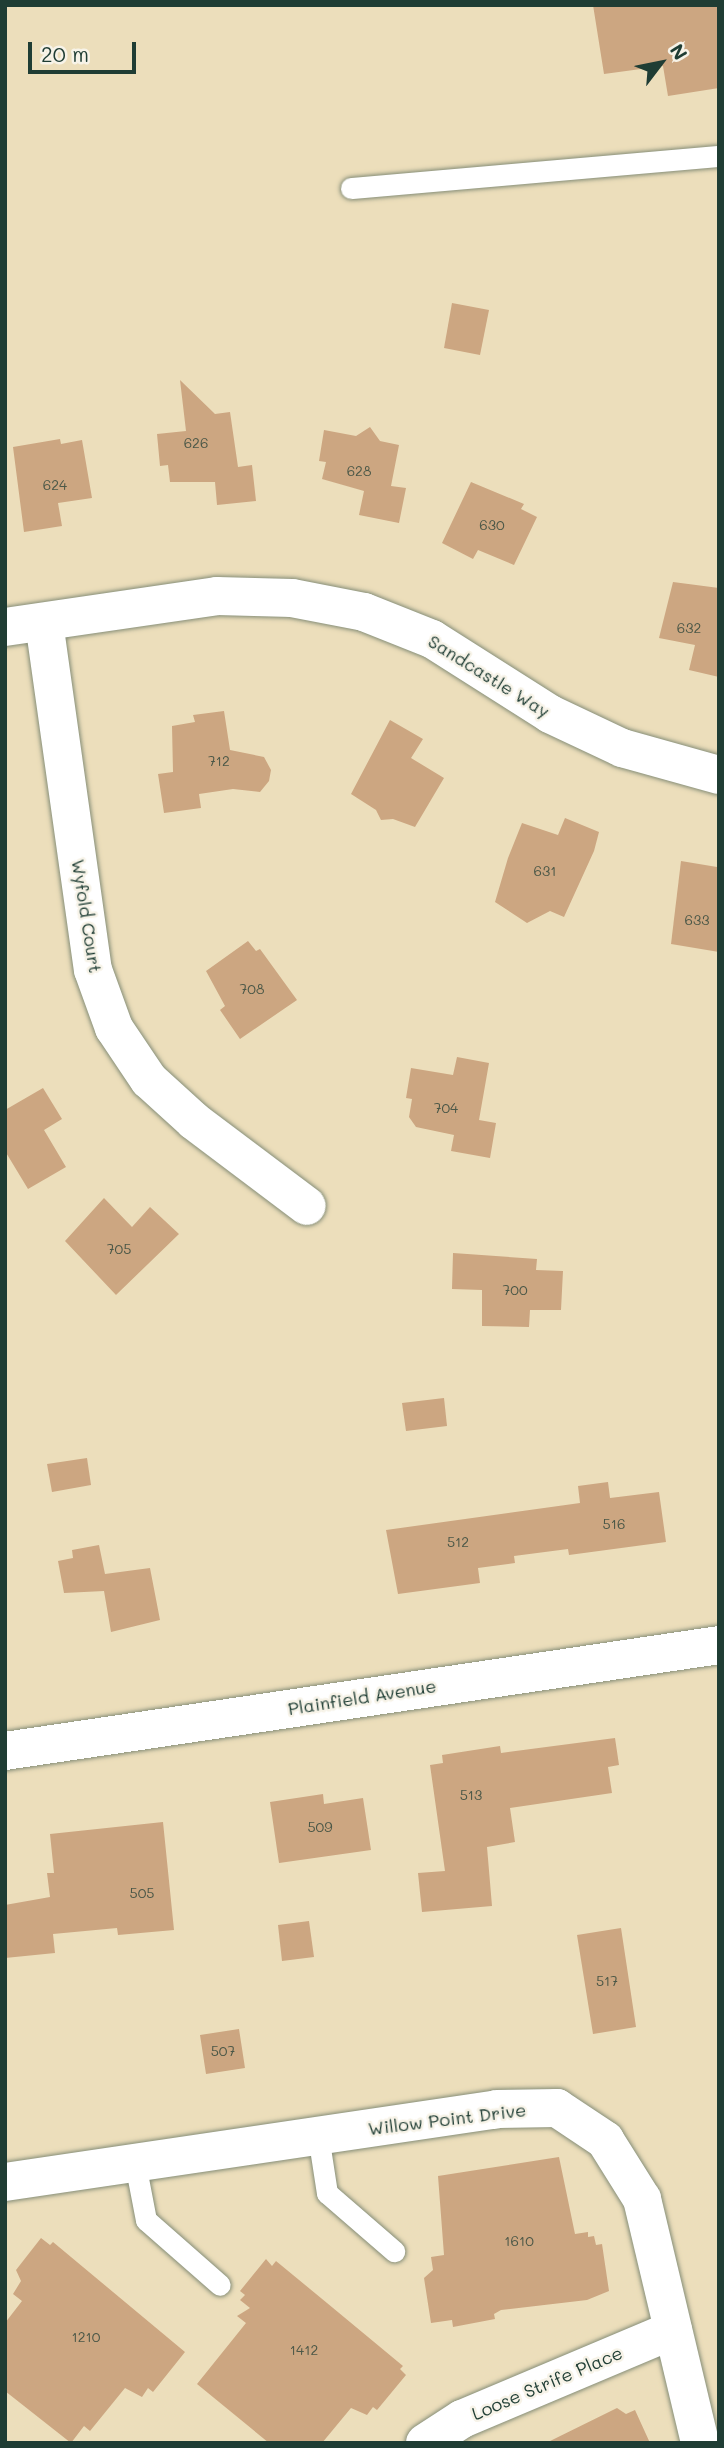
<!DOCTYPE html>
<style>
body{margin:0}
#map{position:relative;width:724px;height:2448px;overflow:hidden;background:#ecdebb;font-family:Mali,sans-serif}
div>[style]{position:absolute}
.building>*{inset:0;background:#cca681}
.roads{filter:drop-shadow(0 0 2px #868e78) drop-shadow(0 0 2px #868e78)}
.service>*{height:21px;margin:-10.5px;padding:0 10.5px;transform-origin:10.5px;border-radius:10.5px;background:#fff}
.minor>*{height:38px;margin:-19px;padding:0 19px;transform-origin:19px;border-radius:19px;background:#fff}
span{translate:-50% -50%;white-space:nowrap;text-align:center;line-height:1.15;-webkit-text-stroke:5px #f7f3e8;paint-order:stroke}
.number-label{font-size:14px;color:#4a5747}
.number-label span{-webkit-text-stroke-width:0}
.street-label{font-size:18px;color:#1f3d34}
.frame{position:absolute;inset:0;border:7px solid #1f3d34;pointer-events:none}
.north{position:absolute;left:626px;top:28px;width:70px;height:70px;-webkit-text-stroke:5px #f7f3e8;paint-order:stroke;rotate:58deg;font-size:19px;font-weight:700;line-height:28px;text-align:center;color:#1f3d34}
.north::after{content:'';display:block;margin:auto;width:24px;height:32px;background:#1f3d34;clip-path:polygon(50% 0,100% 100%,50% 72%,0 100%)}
.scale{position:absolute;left:28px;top:42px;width:108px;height:32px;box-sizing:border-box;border:4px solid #1f3d34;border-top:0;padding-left:9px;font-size:21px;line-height:24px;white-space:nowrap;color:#1f3d34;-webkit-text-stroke:5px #f7f3e8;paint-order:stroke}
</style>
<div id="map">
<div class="building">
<i style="clip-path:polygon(593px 5px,719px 5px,719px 88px,668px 96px,663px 66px,604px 74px)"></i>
<i style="clip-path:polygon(452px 303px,489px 310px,480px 355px,444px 348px)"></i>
<i style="clip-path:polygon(180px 380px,215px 414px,230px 412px,238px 467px,252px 465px,256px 501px,217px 505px,215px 482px,170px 482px,168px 465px,160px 466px,157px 434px,186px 431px)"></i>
<i style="clip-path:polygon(370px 427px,380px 441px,399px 445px,391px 486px,406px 488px,399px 523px,359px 515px,364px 491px,322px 479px,326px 462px,319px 461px,324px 430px,356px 436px)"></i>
<i style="clip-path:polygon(60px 439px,61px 444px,82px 440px,92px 498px,58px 503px,62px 526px,24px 532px,13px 447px)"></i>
<i style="clip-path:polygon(471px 482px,524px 504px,521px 509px,537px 517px,514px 565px,478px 550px,473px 559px,442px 543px)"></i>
<i style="clip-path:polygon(673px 582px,719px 588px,719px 677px,689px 670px,695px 645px,659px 638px)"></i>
<i style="clip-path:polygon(224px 711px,230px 750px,264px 757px,271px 770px,269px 781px,260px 792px,233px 789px,199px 794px,201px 808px,164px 813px,158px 774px,173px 772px,172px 726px,195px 722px,193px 715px)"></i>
<i style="clip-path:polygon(390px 720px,423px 739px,411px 758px,444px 778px,415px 827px,393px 819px,381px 820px,376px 810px,351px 794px)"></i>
<i style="clip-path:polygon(565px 818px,599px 832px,594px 851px,564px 917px,550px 911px,527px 923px,495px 902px,508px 858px,522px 823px,558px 835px)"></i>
<i style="clip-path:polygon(681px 861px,717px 867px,719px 952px,671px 944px)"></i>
<i style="clip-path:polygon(248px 941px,256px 951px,260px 949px,297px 1000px,240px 1039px,220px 1010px,225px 1006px,206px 971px)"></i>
<i style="clip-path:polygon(457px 1057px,489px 1063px,479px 1120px,496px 1123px,490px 1158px,451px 1151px,454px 1135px,416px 1127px,409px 1117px,412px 1099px,406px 1098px,411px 1068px,453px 1075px)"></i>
<i style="clip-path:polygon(43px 1088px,62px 1119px,44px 1130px,66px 1167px,28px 1189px,5px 1151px,5px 1110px)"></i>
<i style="clip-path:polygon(104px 1198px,132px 1227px,150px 1207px,179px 1234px,116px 1295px,65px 1241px)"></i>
<i style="clip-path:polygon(453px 1253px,537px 1259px,536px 1270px,563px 1271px,561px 1310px,530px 1310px,529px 1327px,482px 1326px,482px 1290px,452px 1289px)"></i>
<i style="clip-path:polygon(444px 1398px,447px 1426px,406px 1431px,402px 1403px)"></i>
<i style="clip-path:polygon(87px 1458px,91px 1485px,52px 1492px,47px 1464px)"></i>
<i style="clip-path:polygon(608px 1482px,610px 1498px,659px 1492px,666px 1542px,569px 1555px,568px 1549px,514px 1556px,515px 1563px,478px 1568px,480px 1583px,398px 1594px,386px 1530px,580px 1503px,578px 1486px)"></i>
<i style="clip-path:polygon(99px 1545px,105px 1574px,150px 1568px,160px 1620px,111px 1632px,104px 1591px,64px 1593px,58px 1561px,73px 1558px,72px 1550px)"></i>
<i style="clip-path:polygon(615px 1738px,619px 1765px,608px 1767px,612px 1793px,510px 1808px,515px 1842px,487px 1847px,492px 1906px,422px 1912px,418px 1873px,445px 1871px,430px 1765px,443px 1763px,442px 1755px,500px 1746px,501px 1753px)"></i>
<i style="clip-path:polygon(323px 1794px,324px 1804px,363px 1798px,371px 1850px,279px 1863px,270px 1802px)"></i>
<i style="clip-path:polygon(163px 1822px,174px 1930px,118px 1935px,117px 1928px,53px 1934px,55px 1953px,5px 1958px,5px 1905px,50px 1897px,47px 1873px,54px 1873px,50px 1834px)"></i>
<i style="clip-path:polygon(309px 1921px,314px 1957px,282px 1961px,278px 1925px)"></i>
<i style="clip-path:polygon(621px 1928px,636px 2027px,593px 2034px,577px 1935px)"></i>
<i style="clip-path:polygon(239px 2029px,245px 2068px,206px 2074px,200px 2035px)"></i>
<i style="clip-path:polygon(559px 2157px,575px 2234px,588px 2232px,588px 2237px,594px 2236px,596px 2245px,602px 2244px,609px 2291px,587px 2300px,501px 2310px,494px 2314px,495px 2319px,453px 2327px,452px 2320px,431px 2323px,424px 2278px,433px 2270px,431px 2257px,444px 2255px,438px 2176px)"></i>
<i style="clip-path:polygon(41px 2238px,50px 2245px,53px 2242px,185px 2352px,153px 2392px,148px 2388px,142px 2397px,125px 2388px,90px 2431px,84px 2426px,71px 2443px,5px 2391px,5px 2323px,22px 2301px,13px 2294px,21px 2281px,16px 2270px)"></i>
<i style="clip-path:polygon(266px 2259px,272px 2266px,276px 2261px,327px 2303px,403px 2366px,400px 2369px,406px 2375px,377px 2410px,373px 2407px,367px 2415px,351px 2408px,322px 2443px,269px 2443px,197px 2384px,246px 2323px,237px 2316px,250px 2308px,240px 2300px,245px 2295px,240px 2291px)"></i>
<i style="clip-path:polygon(617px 2408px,626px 2414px,635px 2410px,650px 2443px,546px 2443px)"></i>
</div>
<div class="roads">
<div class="service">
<i style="left:351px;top:188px;width:369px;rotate:-5deg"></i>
<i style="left:318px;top:2135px;width:59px;rotate:81.2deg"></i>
<i style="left:327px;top:2193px;width:89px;rotate:40.9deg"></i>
<i style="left:135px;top:2163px;width:58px;rotate:79.1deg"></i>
<i style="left:146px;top:2220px;width:98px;rotate:41.3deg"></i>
</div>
<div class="minor">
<i style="left:44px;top:622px;width:351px;rotate:82deg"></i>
<i style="left:93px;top:970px;width:62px;rotate:70.1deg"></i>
<i style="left:114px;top:1028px;width:63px;rotate:56.1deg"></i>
<i style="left:149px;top:1080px;width:61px;rotate:42.3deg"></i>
<i style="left:194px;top:1121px;width:141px;rotate:37deg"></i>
<i style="left:5px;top:627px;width:214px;rotate:-8.3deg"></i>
<i style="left:217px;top:596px;width:75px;rotate:1.5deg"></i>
<i style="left:292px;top:598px;width:73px;rotate:11deg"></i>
<i style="left:364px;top:612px;width:73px;rotate:21.7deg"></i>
<i style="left:432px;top:639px;width:140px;rotate:32.4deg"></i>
<i style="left:550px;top:714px;width:80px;rotate:25.3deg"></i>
<i style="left:622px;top:748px;width:101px;rotate:15.6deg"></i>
<i style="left:5px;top:1751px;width:722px;rotate:-8.44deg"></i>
<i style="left:5px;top:2182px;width:497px;rotate:-8.4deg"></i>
<i style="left:497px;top:2109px;width:60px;rotate:-1deg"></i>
<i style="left:557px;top:2108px;width:58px;rotate:33.7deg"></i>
<i style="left:605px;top:2140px;width:70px;rotate:57.9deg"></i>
<i style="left:642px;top:2199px;width:251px;rotate:76.6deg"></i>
<i style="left:425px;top:2443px;width:44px;rotate:-33deg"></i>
<i style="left:462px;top:2419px;width:229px;rotate:-22.9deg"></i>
</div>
</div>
<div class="number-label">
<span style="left:196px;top:443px">626</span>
<span style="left:359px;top:471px">628</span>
<span style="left:55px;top:485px">624</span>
<span style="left:492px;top:525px">630</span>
<span style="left:689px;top:628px">632</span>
<span style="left:219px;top:761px">712</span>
<span style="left:545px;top:871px">631</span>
<span style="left:697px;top:920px">633</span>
<span style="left:252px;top:989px">708</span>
<span style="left:446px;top:1108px">704</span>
<span style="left:119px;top:1249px">705</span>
<span style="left:515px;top:1290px">700</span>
<span style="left:614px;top:1524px">516</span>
<span style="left:458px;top:1542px">512</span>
<span style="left:471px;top:1795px">513</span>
<span style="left:320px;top:1827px">509</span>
<span style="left:142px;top:1893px">505</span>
<span style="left:607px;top:1981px">517</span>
<span style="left:223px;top:2051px">507</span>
<span style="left:519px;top:2241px">1610</span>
<span style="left:86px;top:2337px">1210</span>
<span style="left:304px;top:2350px">1412</span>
</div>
<div class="street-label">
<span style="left:489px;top:676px;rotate:32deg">Sandcastle Way</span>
<span style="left:87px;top:916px;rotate:81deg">Wyfold Court</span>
<span style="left:362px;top:1697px;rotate:-9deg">Plainfield Avenue</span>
<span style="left:447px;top:2119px;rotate:-7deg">Willow Point Drive</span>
<span style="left:547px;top:2383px;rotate:-23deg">Loose Strife Place</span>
</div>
<div class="frame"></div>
<div class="north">N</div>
<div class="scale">20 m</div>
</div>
